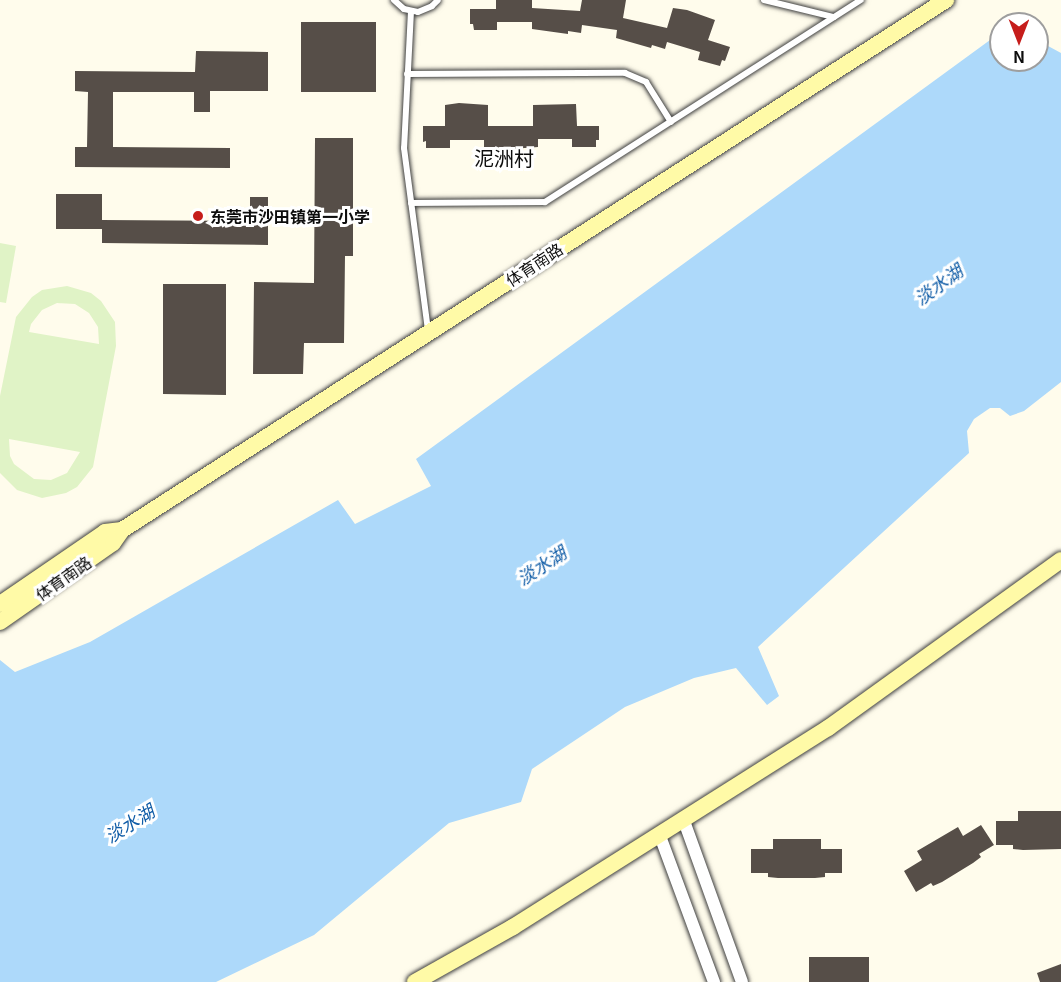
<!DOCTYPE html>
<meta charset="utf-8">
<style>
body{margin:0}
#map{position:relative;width:1061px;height:982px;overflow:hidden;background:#fffcec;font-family:Georgia,"Noto Sans SC",serif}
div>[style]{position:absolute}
.pitch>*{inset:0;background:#e0f3c6}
.water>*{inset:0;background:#add9fa}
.building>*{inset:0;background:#564e48}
.roads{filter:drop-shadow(0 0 2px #404040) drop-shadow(0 0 2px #404040)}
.lane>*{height:6px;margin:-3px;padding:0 3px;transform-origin:3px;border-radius:3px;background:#fff}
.street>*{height:12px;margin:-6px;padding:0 6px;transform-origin:6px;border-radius:6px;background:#fff}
.secondary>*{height:16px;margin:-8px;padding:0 8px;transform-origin:8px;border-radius:8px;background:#fffaa7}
.dots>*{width:16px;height:16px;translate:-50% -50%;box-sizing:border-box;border:3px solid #fff;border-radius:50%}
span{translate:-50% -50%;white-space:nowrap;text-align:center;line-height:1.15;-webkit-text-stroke:6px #fff;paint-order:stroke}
.poi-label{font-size:16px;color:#0d0d0d;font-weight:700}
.left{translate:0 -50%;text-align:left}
.street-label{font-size:16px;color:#0d0d0d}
.water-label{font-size:18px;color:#0e5ba6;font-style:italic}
.quarter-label{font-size:20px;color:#0d0d0d}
.north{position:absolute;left:989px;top:12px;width:60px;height:60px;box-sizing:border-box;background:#fff;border:2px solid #9e9e9e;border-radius:50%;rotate:180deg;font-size:16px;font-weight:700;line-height:24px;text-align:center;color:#0d0d0d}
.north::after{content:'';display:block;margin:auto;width:21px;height:27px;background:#c61d1b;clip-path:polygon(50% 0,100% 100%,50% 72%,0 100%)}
</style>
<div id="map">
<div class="pitch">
<i style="clip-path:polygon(0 243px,16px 246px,6px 303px,0 302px)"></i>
<i style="clip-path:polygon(evenodd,67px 286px,91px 293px,101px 301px,115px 322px,116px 346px,93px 467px,77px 487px,66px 493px,42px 498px,17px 490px,0 473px,0 396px,16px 317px,32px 297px,42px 290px,67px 286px,57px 303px,75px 304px,89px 313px,98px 327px,99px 344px,29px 332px,31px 324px,42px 310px,57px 303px,67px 286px,9px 439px,80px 452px,67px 473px,51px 480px,34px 479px,14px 464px,10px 456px,9px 439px)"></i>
</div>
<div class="water">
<i style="clip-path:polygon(1001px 32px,1001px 60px,1037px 60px,1037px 40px,1061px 53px,1061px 382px,1024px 411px,1010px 416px,1000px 408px,990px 408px,974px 419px,967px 431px,969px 453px,758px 647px,779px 696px,767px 705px,736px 668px,694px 678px,625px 707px,532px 769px,521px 802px,449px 823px,314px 935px,216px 982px,0 982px,0 660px,15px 672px,90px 642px,338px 500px,355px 524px,431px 486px,416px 459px)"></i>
</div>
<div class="building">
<i style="clip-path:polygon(496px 0,532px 0,532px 8px,580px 11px,582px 0,626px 0,623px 18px,667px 28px,673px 8px,687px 10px,715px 20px,708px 40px,730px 47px,725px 61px,722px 60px,720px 66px,698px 60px,700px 52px,667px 42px,665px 49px,652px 45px,651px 48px,616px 38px,617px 30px,582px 25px,581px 33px,568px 31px,568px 34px,532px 29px,532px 22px,497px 22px,497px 30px,474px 30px,473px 24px,470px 24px,470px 9px,496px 9px)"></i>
<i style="clip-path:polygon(301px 22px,376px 22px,376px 92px,301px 92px)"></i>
<i style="clip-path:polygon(196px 51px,268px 52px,268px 91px,210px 91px,210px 112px,194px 112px,194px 92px,113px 92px,113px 147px,230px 148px,230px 168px,75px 167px,75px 147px,87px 147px,88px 92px,75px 91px,75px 71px,195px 72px)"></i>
<i style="clip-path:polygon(459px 103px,488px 105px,488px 126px,533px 126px,533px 105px,576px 104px,577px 126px,599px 126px,599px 140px,596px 140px,596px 147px,572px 147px,572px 139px,538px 139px,538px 147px,497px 150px,497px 147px,484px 147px,484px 140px,450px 140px,450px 148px,426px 148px,426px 141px,423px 142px,423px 126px,445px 126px,445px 105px)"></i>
<i style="clip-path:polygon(315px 138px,353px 138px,353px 256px,345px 256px,344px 343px,304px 343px,303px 374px,253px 374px,254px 282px,314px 283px)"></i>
<i style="clip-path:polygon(56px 194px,102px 194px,102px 229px,56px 229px)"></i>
<i style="clip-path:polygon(250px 197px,268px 197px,268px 245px,102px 243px,102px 220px,250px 221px)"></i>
<i style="clip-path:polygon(163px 284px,226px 284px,226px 395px,163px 394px)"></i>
<i style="clip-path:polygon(1018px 811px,1061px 811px,1061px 849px,1023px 850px,1013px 849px,1013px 845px,996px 845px,996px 821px,1018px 821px)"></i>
<i style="clip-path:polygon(981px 825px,994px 845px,979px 854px,981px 857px,973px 863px,942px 882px,933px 886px,931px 883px,916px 892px,904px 871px,922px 860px,917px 851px,958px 827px,963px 836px)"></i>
<i style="clip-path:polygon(773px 839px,821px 839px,821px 849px,842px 849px,842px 873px,825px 873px,825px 877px,815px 878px,778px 878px,768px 877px,768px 873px,751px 873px,751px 849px,773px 849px)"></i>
<i style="clip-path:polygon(809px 957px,869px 957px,869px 982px,809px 982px)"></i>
<i style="clip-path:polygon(1061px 964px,1061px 982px,1040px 982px,1037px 973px)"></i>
</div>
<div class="roads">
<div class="lane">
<i style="left:394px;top:0;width:13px;rotate:42deg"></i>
<i style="left:404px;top:9px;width:14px;rotate:12deg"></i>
<i style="left:418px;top:12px;width:15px;rotate:-23deg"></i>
<i style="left:432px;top:6px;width:8px;rotate:-45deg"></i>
<i style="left:764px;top:0;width:72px;rotate:13.7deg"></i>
<i style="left:411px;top:11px;width:137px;rotate:92.9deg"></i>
<i style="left:404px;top:148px;width:185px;rotate:82.5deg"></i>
<i style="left:407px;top:74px;width:218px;rotate:-0.3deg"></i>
<i style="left:625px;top:73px;width:23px;rotate:23deg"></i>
<i style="left:646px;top:82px;width:47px;rotate:58deg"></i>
<i style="left:411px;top:203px;width:134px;rotate:-0.4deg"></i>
<i style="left:545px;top:202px;width:375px;rotate:-32.6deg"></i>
</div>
<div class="street">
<i style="left:684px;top:821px;width:171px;rotate:70.2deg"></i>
<i style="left:660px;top:836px;width:156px;rotate:69.7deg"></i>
</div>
<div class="secondary">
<i style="left:0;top:604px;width:127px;rotate:-34.4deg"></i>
<i style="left:105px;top:532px;width:17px;rotate:-7deg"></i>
<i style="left:0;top:622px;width:138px;rotate:-35deg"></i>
<i style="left:113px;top:543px;width:16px;rotate:-55deg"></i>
<i style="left:122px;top:530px;width:980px;rotate:-32.75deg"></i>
<i style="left:415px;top:982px;width:112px;rotate:-29.3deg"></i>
<i style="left:513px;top:927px;width:373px;rotate:-32.3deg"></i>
<i style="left:828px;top:728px;width:287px;rotate:-35.8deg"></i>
</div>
</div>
<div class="dots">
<i style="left:198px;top:216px;background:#c61d1b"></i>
</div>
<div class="poi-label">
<span class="left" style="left:210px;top:216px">东莞市沙田镇第一小学</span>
</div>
<div class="street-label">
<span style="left:534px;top:264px;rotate:-33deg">体育南路</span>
<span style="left:63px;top:578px;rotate:-35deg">体育南路</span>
</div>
<div class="water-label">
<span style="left:938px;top:284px;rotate:-36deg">淡水湖</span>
<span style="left:541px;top:565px;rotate:-33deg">淡水湖</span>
<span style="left:129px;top:823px;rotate:-32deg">淡水湖</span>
</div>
<div class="quarter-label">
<span style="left:504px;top:157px">泥洲村</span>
</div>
<div class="north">N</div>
</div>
